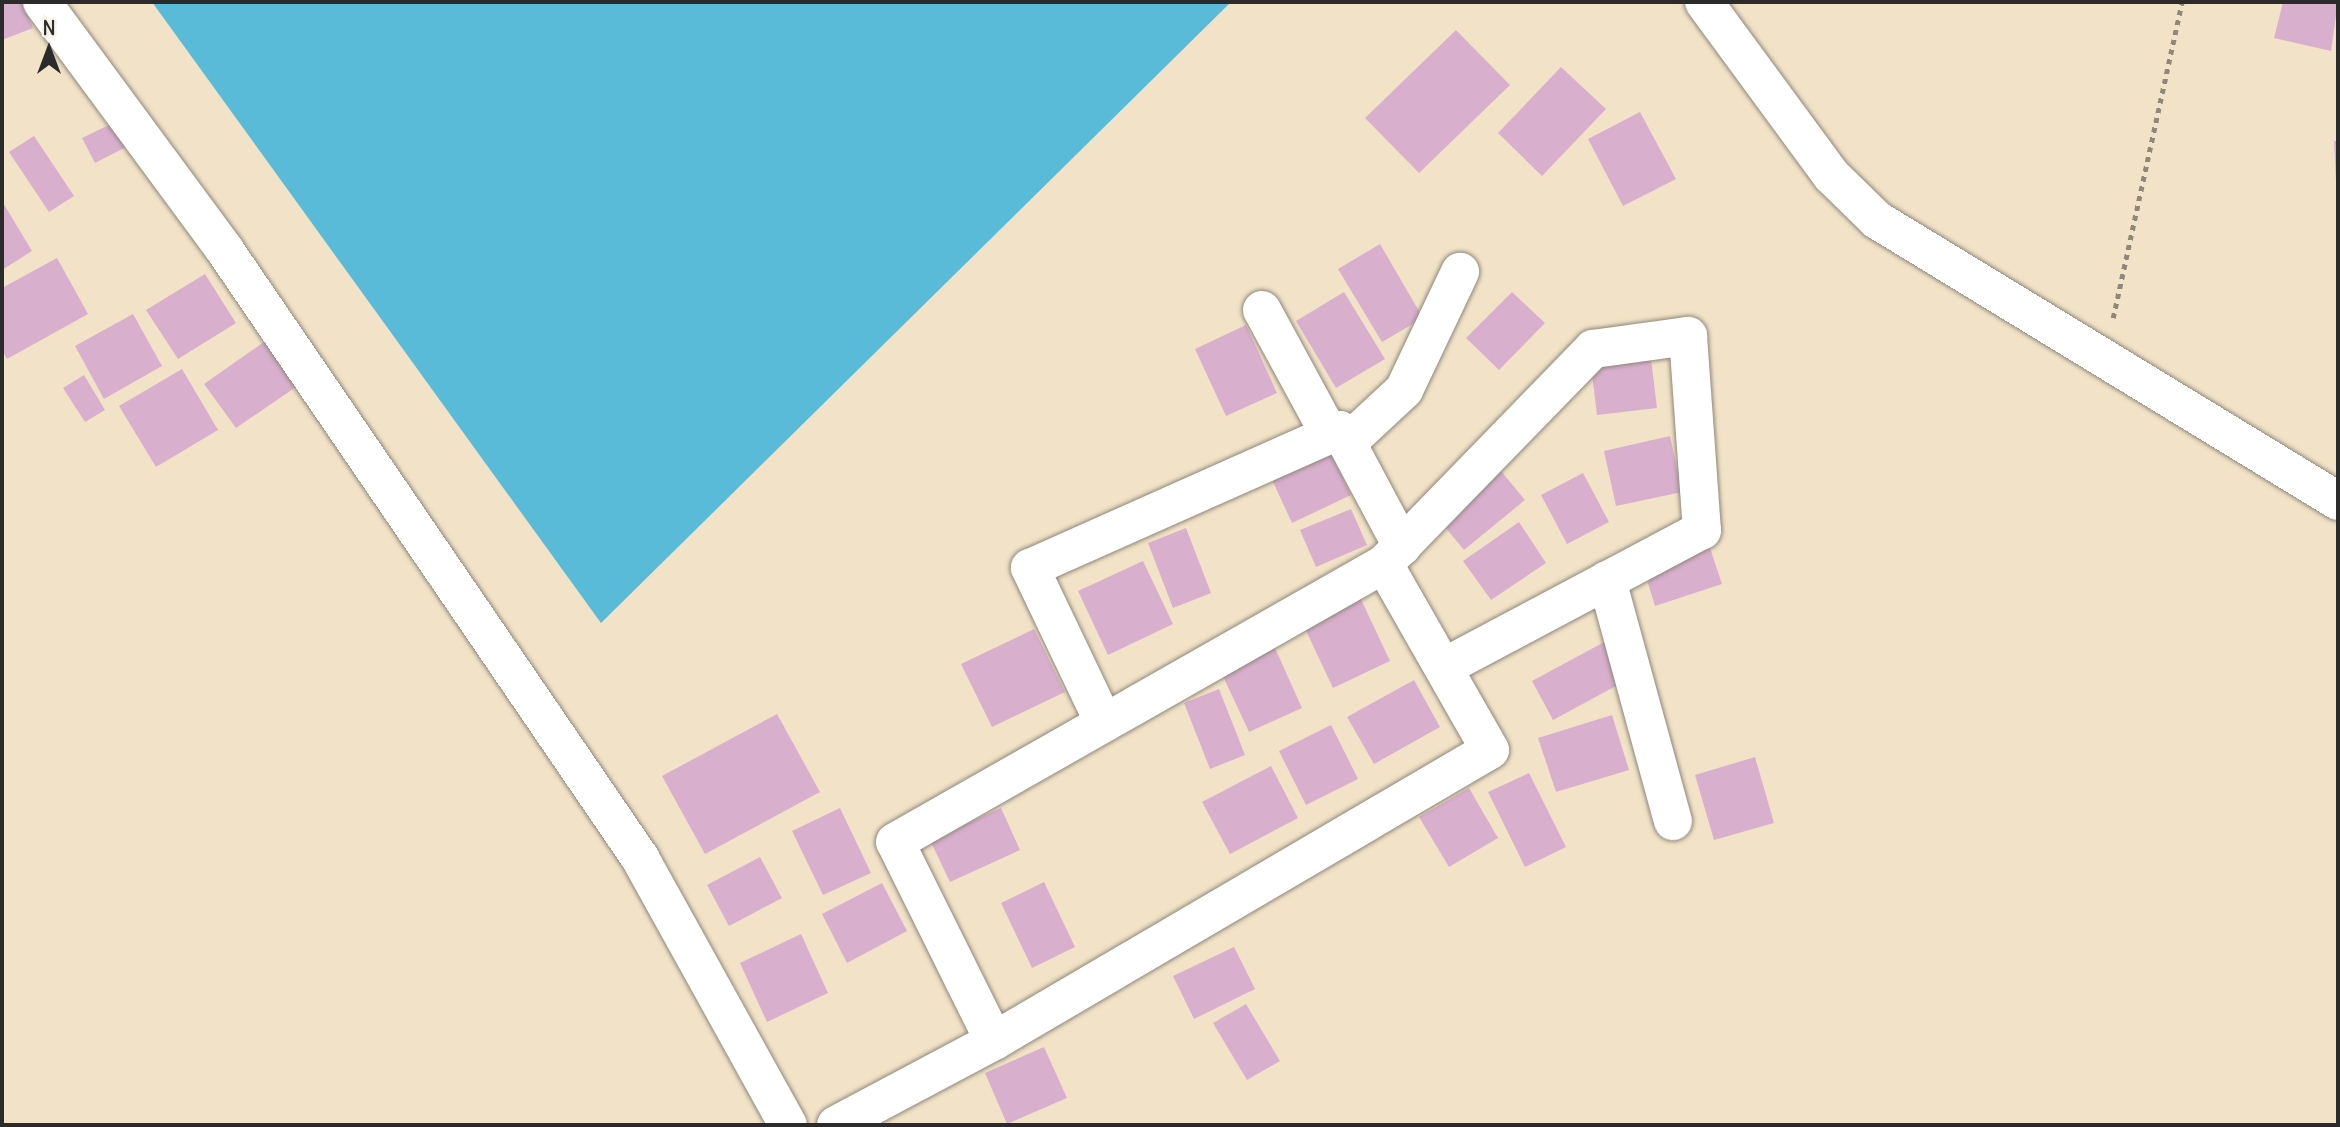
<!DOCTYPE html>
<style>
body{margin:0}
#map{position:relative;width:2340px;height:1127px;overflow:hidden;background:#f2e3c8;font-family:Delius,sans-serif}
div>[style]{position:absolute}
.water>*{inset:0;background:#59bbd7}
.building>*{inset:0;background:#d9afce}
.path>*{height:4.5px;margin-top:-2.25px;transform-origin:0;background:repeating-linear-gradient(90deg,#8e877a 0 5px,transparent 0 10px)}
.roads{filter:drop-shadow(0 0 2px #8e877a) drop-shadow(0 0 2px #8e877a)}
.minor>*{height:38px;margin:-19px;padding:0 19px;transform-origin:19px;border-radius:19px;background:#fff}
span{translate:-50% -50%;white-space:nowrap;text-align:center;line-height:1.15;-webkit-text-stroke:6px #f7f3e8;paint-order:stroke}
.frame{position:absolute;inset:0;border:4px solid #2b2b2b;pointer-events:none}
.north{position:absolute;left:14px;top:14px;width:70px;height:70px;-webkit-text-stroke:5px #f7f3e8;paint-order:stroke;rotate:0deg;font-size:19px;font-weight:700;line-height:28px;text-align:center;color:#2b2b2b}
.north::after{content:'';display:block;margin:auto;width:24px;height:32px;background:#2b2b2b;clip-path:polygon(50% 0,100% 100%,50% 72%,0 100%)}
</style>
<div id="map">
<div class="water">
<i style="clip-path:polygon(152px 2px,1231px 2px,601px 623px)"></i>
</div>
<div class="building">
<i style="clip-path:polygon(2px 2px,23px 2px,33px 28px,2px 40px)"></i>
<i style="clip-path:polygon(2283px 2px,2338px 2px,2331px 51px,2274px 38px)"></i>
<i style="clip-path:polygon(1456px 30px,1510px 85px,1419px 173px,1365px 118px)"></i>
<i style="clip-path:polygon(1561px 67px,1606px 109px,1542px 176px,1498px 133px)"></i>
<i style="clip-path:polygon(1640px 112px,1676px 179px,1623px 206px,1588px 139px)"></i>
<i style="clip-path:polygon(115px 122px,128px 146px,95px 163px,82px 138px)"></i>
<i style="clip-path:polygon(34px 136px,74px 196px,49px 212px,9px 152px)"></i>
<i style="clip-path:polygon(2334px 141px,2338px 141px,2338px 181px,2336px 181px)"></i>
<i style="clip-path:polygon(2px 201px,32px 251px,2px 270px)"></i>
<i style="clip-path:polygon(1380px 244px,1423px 318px,1382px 342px,1338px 269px)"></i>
<i style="clip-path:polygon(57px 258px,88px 314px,7px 359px,2px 350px,2px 288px)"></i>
<i style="clip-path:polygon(205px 274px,236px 323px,178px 359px,146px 310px)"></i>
<i style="clip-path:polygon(1344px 292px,1385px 359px,1336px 388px,1296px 321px)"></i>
<i style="clip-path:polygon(1512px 292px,1545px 323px,1499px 370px,1466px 338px)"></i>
<i style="clip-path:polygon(133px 314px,162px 366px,104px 399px,75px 346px)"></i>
<i style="clip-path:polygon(1246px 325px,1277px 393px,1226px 416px,1195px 349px)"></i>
<i style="clip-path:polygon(264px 342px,296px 387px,236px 428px,204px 384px)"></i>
<i style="clip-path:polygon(1651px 359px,1657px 408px,1597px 415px,1591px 366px)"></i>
<i style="clip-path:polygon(182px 369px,218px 430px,156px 467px,119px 406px)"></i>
<i style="clip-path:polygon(84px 375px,105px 410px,85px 422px,63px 388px)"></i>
<i style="clip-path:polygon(1670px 436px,1682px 492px,1616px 506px,1604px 451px)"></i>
<i style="clip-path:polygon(1327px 445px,1351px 495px,1292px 523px,1268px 471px)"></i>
<i style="clip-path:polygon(1501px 471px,1525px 500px,1464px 550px,1440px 521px)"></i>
<i style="clip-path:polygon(1583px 473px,1609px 522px,1567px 544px,1541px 495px)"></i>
<i style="clip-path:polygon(1351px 509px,1367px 545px,1316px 567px,1300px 530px)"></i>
<i style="clip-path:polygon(1519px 522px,1546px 563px,1491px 600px,1463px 561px)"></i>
<i style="clip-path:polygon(1186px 528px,1211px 593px,1173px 608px,1148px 543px)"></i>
<i style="clip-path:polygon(1710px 548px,1722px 584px,1655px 606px,1644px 570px)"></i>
<i style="clip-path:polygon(1143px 561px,1173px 624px,1108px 655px,1078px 591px)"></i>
<i style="clip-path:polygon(1358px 593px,1390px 661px,1333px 688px,1301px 620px)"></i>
<i style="clip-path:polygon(1034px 629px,1065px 692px,992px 727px,961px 664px)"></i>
<i style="clip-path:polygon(1608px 640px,1629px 679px,1553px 720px,1532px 681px)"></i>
<i style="clip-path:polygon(1275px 648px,1302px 708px,1249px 732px,1221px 672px)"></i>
<i style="clip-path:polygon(1414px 680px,1440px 727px,1374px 764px,1347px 717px)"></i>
<i style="clip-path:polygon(1219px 689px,1245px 755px,1210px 769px,1184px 703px)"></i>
<i style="clip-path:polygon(777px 714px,820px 792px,705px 854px,662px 776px)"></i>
<i style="clip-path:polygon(1612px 715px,1629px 770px,1556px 792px,1538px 738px)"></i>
<i style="clip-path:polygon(1331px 725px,1358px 779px,1306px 805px,1279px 751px)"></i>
<i style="clip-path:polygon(1755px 757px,1774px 823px,1714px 840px,1695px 775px)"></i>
<i style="clip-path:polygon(1271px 766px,1298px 818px,1230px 854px,1202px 802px)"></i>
<i style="clip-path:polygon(1529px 773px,1566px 847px,1525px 867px,1488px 792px)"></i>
<i style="clip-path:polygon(1469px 788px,1498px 838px,1449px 867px,1419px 817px)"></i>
<i style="clip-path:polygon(840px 808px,871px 873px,823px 895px,792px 831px)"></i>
<i style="clip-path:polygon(1001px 808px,1020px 850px,950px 882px,930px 840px)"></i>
<i style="clip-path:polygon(760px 857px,782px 898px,729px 926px,707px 885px)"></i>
<i style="clip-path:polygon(1044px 882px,1075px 947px,1032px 968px,1001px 903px)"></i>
<i style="clip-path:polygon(882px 883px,907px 931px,847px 963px,822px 914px)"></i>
<i style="clip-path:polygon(801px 934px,828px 993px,767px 1022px,740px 963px)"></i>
<i style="clip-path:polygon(1234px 947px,1255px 989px,1194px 1019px,1173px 976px)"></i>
<i style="clip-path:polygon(1246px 1004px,1280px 1061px,1247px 1080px,1213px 1023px)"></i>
<i style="clip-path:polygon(1044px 1047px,1067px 1098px,1007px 1124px,985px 1073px)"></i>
</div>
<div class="path">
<i style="left:2113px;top:318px;width:323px;rotate:-77.7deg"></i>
</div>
<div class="roads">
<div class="minor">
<i style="left:42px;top:2px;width:307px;rotate:53.6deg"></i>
<i style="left:224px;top:249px;width:738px;rotate:55.66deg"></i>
<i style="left:640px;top:858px;width:305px;rotate:61deg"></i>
<i style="left:1704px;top:2px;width:216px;rotate:53.7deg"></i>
<i style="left:1832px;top:176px;width:63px;rotate:44.4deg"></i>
<i style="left:1877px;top:220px;width:540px;rotate:31.36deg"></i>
<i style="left:1262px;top:310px;width:142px;rotate:61.5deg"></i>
<i style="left:1347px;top:443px;width:78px;rotate:-42.9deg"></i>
<i style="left:1404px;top:390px;width:131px;rotate:-64.6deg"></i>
<i style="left:1607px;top:580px;width:250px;rotate:74.7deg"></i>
<i style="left:1104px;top:723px;width:172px;rotate:-115.5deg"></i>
<i style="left:1030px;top:568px;width:339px;rotate:-24deg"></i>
<i style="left:1340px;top:430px;width:132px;rotate:61.9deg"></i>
<i style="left:994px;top:1041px;width:222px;rotate:-116.4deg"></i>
<i style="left:895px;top:842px;width:562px;rotate:-29.62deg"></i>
<i style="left:1384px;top:564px;width:300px;rotate:-45.8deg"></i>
<i style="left:1593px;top:349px;width:96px;rotate:-7.8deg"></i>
<i style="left:1688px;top:336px;width:195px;rotate:85.9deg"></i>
<i style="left:1702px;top:530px;width:293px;rotate:152deg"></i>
<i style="left:836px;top:1125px;width:179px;rotate:-28deg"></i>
<i style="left:994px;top:1041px;width:575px;rotate:-30.4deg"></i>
<i style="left:1490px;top:750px;width:214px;rotate:-119.7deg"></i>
</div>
</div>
<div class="frame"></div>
<div class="north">N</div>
</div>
